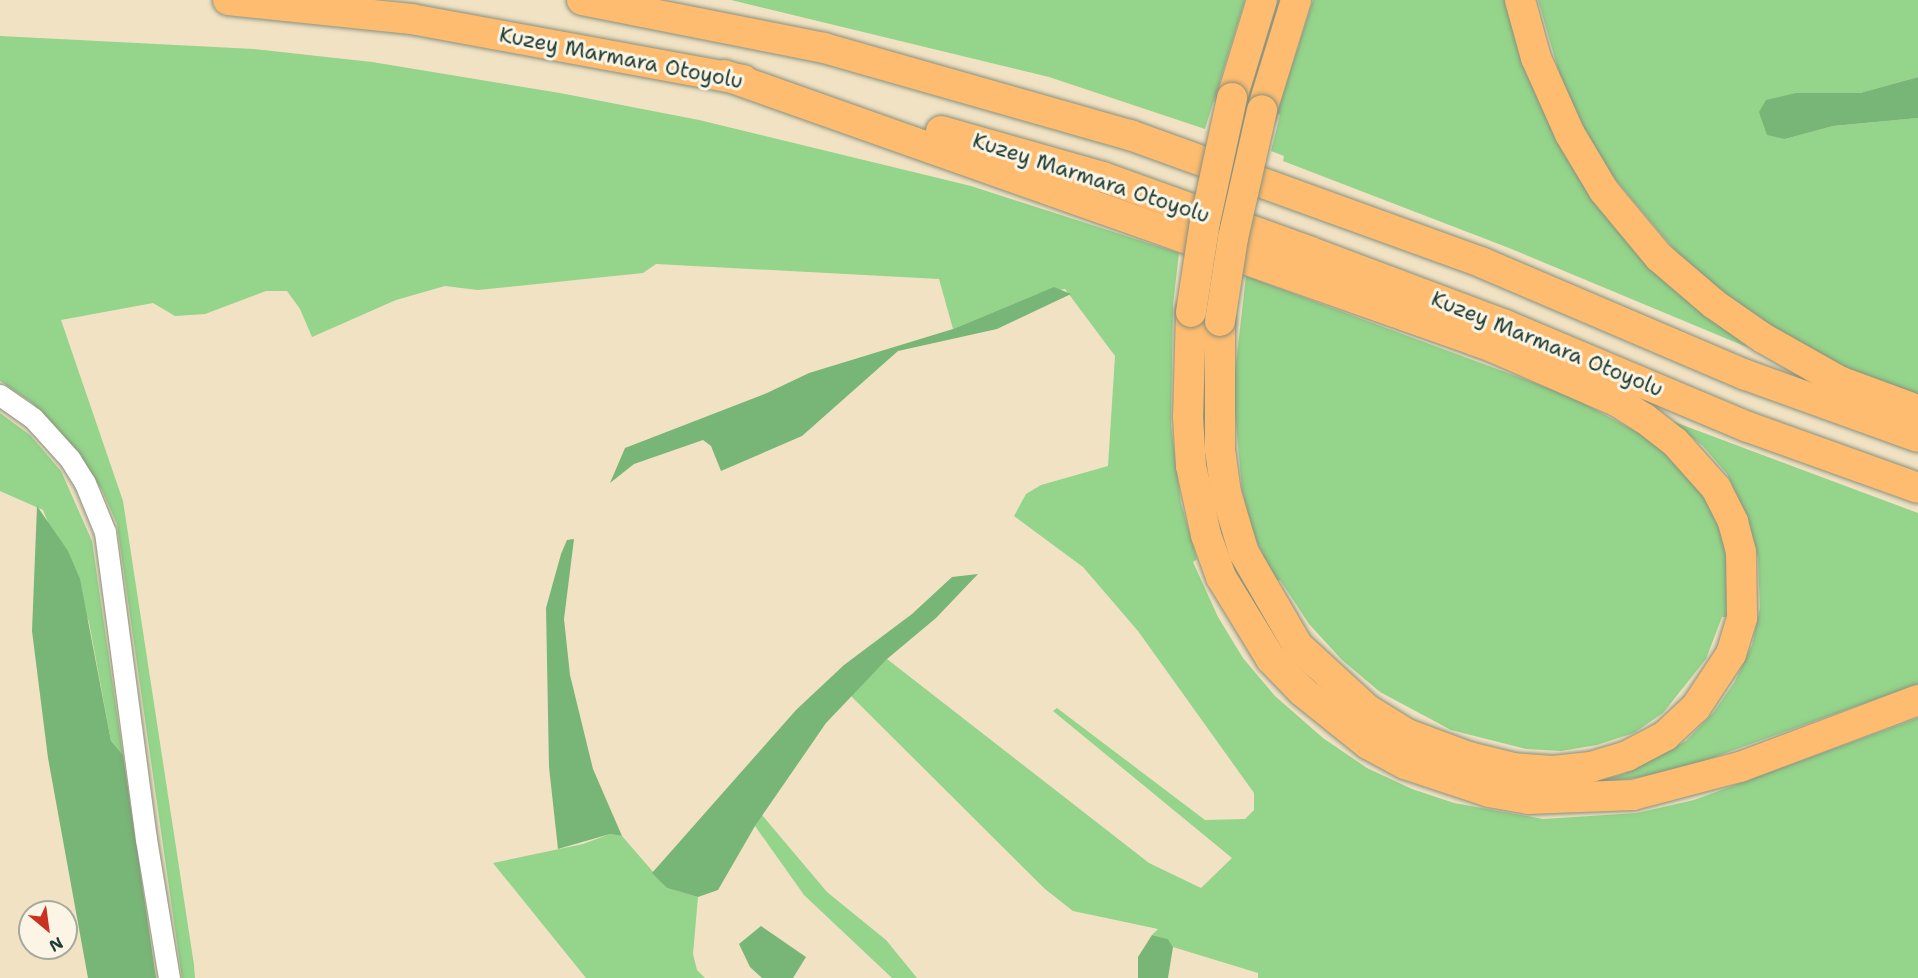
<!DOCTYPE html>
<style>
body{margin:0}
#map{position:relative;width:1918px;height:978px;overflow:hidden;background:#f1e2c4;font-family:"Shantell Sans",sans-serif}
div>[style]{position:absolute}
.green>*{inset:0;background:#94d48b}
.forest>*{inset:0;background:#77b677}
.roads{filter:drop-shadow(0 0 2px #88907c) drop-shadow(0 0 2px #88907c)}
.minor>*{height:21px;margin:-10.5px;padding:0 10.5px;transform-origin:10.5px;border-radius:10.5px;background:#fff}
.highway>*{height:30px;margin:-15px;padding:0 15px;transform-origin:15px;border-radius:15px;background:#fdbc70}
.bridges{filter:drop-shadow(0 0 2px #88907c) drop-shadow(0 0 2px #88907c)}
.highway-bridge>*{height:30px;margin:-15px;padding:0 15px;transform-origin:15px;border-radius:15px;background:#fdbc70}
span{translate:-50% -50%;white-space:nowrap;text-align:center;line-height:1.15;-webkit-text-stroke:6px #fcf5e5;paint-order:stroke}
.street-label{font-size:21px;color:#1f3d34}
.north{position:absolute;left:18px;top:900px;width:60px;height:60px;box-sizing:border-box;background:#fcf5e5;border:2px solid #a4ab9e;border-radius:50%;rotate:151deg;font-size:16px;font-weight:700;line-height:24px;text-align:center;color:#1f3d34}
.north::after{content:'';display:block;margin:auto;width:21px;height:27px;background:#c8321e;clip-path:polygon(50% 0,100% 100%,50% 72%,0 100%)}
</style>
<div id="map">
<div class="green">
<i style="clip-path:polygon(731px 0,1245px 0,1205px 129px,1049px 77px)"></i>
<i style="clip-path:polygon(1313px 0,1507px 0,1664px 279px,1749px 348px,1509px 248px,1283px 161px,1284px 156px,1271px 151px,1280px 115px,1277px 113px)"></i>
<i style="clip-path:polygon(1538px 0,1918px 0,1918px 77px,1860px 93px,1796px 93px,1785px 139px,1833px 126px,1918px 118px,1918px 396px,1813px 354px,1720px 292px,1679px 255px,1610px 173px,1579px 121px,1561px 79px)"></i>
<i style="clip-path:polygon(0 36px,254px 49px,372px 62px,560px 93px,699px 120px,971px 186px,1179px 253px,1173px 305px,1171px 425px,1181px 503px,1197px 559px,1193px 562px,1218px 617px,1243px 658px,1275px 696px,1323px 738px,1367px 768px,1412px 789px,1454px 803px,1543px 819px,1637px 813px,1694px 800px,1918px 718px,1918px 978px,1258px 978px,1258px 973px,1173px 947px,1168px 939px,1152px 935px,1158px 929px,1073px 911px,1045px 889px,850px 695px,887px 659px,1149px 863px,1201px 888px,1232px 858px,1053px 711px,1057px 708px,1205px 820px,1245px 819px,1254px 810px,1254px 793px,1138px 631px,1083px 567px,1014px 516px,1026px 494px,1041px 485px,1108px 466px,1115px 356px,1065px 289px,1037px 294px,953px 329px,939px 279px,656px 264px,643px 273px,478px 290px,445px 286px,396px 300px,312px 337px,300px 309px,287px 291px,266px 291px,205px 314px,175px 316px,153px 303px,61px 320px,123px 501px,194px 965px,195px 978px,182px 978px,117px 524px,102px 490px,58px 429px,31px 402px,0 381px)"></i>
<i style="clip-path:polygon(1246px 276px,1570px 396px,1646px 437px,1679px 465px,1706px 499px,1723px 537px,1730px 584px,1728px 617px,1722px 617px,1706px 659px,1663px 713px,1634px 733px,1597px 745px,1561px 751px,1526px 749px,1451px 730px,1380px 692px,1342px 660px,1309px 624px,1280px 580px,1275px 581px,1252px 531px,1242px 490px,1233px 389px)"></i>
<i style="clip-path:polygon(0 413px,30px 435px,61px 471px,92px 541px,123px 755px,111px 741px,89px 622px,43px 510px,0 491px)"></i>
<i style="clip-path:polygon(1672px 421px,1918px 513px,1918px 684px,1670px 773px,1590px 784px,1624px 774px,1686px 741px,1713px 713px,1734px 683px,1752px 645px,1760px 608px,1758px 558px,1748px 519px,1727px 474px,1703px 446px)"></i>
<i style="clip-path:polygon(762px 815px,827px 892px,886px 940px,917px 978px,892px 978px,804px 895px,755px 826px)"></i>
<i style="clip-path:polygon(610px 834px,622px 836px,667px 888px,698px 897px,693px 954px,697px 970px,705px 978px,586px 978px,493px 863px,583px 844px)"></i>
</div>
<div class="forest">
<i style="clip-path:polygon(1918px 77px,1918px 118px,1833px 126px,1785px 139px,1767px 135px,1759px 112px,1766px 100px,1796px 93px,1860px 93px)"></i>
<i style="clip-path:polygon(1054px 287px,1071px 294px,997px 329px,898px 351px,802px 436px,721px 471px,711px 446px,703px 440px,634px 464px,610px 483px,625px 448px,767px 393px,809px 373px,953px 329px)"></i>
<i style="clip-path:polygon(37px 506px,68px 551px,80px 579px,111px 741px,123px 755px,156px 978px,88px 978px,48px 758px,32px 631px)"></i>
<i style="clip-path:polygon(574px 539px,564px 619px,570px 675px,593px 769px,622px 836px,610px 834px,558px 849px,549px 767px,546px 608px,561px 554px,567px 540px)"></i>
<i style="clip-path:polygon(978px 574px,936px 618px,887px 659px,826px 723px,755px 826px,718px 890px,698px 897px,667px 888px,652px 873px,796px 710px,844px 665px,912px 614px,952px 577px)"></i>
<i style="clip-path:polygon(761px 926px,806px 957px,793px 978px,762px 978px,750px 967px,739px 944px)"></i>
<i style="clip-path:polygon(1152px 935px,1168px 939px,1173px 947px,1168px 978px,1138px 978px,1138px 957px)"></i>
</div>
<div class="roads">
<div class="minor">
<i style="left:0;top:395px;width:40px;rotate:34.9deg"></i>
<i style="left:33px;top:418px;width:55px;rotate:47.9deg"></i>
<i style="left:70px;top:459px;width:28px;rotate:58deg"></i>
<i style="left:85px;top:483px;width:53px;rotate:67.8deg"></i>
<i style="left:105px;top:532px;width:310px;rotate:82.4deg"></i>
<i style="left:146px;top:839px;width:141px;rotate:80.6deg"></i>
</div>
<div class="highway">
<i style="left:228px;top:0;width:184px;rotate:5.9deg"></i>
<i style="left:411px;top:19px;width:338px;rotate:10.4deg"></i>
<i style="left:582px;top:0;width:247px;rotate:11.2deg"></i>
<i style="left:824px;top:48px;width:318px;rotate:15.9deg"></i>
<i style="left:1130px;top:135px;width:375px;rotate:19.9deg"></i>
<i style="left:1483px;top:263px;width:286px;rotate:23.1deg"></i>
<i style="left:1746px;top:375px;width:183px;rotate:19.8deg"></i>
<i style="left:1520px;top:0;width:60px;rotate:74.6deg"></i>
<i style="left:1536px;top:58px;width:83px;rotate:65.9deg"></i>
<i style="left:1570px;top:134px;width:66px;rotate:59.2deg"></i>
<i style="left:1604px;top:191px;width:86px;rotate:50.2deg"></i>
<i style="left:1659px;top:257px;width:72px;rotate:40.5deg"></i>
<i style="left:1714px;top:304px;width:60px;rotate:34.8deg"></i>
<i style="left:1763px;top:338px;width:87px;rotate:29.5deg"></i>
<i style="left:1839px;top:381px;width:84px;rotate:20.2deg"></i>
<i style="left:724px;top:75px;width:813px;rotate:19.48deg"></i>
<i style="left:1490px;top:346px;width:140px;rotate:23.6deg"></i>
<i style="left:1618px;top:402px;width:31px;rotate:32deg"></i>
<i style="left:1644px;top:418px;width:39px;rotate:38deg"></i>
<i style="left:1675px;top:442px;width:62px;rotate:48.3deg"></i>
<i style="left:1716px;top:488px;width:38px;rotate:63deg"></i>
<i style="left:1733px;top:522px;width:31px;rotate:75deg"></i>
<i style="left:1741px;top:552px;width:66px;rotate:89.1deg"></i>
<i style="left:1742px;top:618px;width:38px;rotate:107deg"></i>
<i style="left:1731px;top:654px;width:64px;rotate:123.4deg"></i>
<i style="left:1696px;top:707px;width:42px;rotate:136.9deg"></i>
<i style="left:1665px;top:736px;width:43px;rotate:152.2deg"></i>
<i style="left:1627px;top:756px;width:39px;rotate:163deg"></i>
<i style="left:1590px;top:767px;width:37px;rotate:174deg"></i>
<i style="left:1553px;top:771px;width:39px;rotate:-176deg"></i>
<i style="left:1514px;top:768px;width:46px;rotate:-166.3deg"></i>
<i style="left:1469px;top:757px;width:66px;rotate:-159.6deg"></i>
<i style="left:1407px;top:734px;width:46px;rotate:-148.4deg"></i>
<i style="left:1368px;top:710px;width:95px;rotate:-137.6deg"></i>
<i style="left:1298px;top:646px;width:108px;rotate:-120.1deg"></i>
<i style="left:1244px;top:553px;width:63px;rotate:-106.7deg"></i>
<i style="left:1226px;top:493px;width:43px;rotate:-97.9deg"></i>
<i style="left:1220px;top:450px;width:129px;rotate:-90deg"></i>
<i style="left:1232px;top:98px;width:102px;rotate:-73deg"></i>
<i style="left:1262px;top:110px;width:115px;rotate:-72.8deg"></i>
<i style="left:941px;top:131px;width:168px;rotate:15.9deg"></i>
<i style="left:1103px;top:177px;width:221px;rotate:19.8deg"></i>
<i style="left:1311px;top:252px;width:207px;rotate:20.6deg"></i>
<i style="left:1505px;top:325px;width:264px;rotate:22.8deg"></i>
<i style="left:1748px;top:427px;width:181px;rotate:19.7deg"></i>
<i style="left:1191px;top:312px;width:105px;rotate:91.6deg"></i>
<i style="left:1188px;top:417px;width:49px;rotate:86.5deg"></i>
<i style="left:1191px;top:466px;width:71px;rotate:77.7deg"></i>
<i style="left:1206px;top:535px;width:45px;rotate:70.3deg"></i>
<i style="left:1221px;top:577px;width:96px;rotate:58.6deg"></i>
<i style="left:1271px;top:659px;width:45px;rotate:45.9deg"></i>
<i style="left:1302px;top:691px;width:85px;rotate:38.8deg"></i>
<i style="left:1368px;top:744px;width:42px;rotate:28.4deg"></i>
<i style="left:1405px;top:764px;width:89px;rotate:18.4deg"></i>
<i style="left:1489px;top:792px;width:40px;rotate:10deg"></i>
<i style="left:1528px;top:799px;width:105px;rotate:-2.2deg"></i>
<i style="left:1633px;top:795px;width:111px;rotate:-14.7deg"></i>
<i style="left:1740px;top:767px;width:190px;rotate:-20.6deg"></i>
</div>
</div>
<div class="bridges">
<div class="highway-bridge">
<i style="left:1191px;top:312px;width:91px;rotate:-81.2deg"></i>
<i style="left:1205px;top:222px;width:127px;rotate:-77.7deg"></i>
<i style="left:1220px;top:321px;width:84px;rotate:-81.1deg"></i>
<i style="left:1233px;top:238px;width:131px;rotate:-77.2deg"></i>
</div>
</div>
<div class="street-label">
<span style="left:621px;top:58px;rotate:11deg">Kuzey Marmara Otoyolu</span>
<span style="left:1091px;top:178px;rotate:18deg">Kuzey Marmara Otoyolu</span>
<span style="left:1547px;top:344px;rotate:22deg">Kuzey Marmara Otoyolu</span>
</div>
<div class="north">N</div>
</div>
